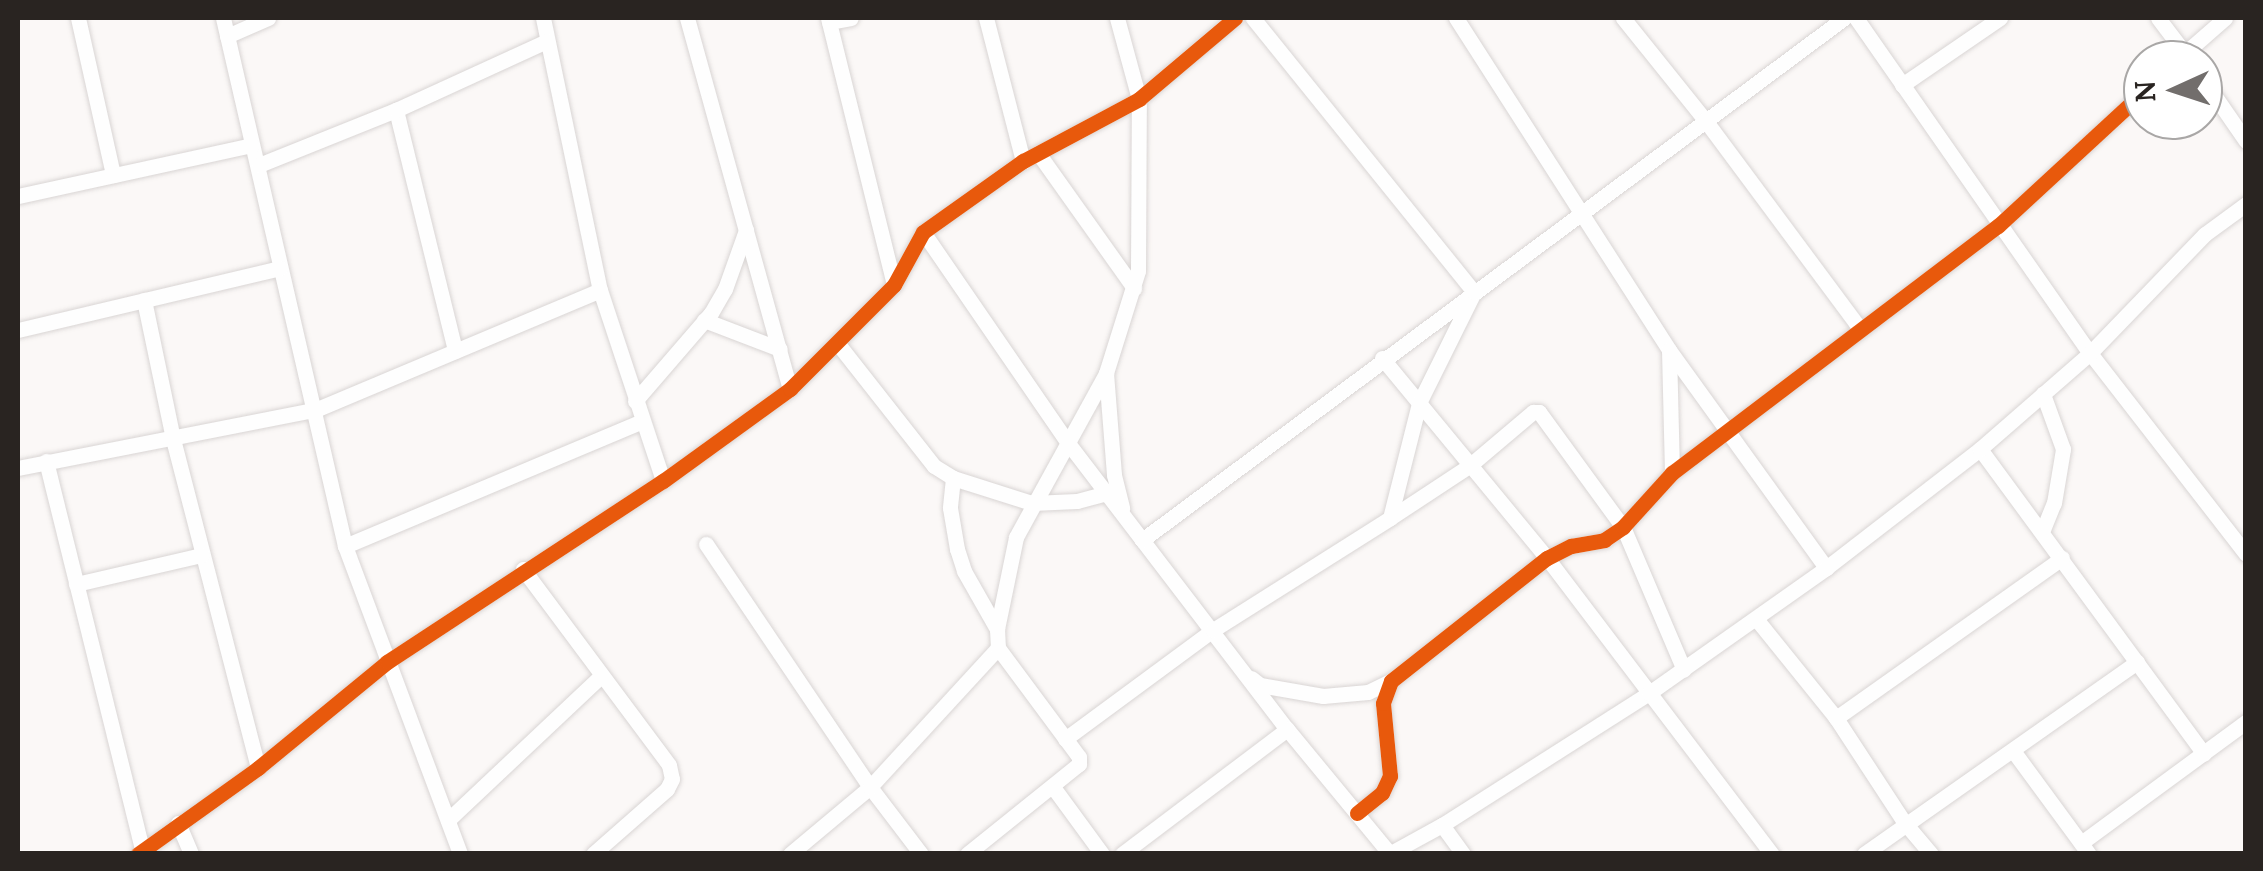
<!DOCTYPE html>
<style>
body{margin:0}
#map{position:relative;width:2263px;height:871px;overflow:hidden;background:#fbf8f7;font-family:Lora,serif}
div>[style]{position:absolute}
.roads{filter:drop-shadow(0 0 2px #d9d5d4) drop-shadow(0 0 2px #d9d5d4)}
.street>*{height:15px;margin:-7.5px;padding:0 7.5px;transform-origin:7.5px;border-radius:7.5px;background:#fefefe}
.cycleway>*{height:15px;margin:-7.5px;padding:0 7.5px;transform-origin:7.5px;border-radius:7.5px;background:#e8590c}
span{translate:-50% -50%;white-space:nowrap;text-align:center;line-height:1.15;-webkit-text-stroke:8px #fff;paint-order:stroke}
.frame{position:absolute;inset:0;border:20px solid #292421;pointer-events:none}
.north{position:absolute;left:2123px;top:40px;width:100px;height:100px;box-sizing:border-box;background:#fff;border:2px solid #a9a7a6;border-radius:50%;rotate:267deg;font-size:28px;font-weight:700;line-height:40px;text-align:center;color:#292421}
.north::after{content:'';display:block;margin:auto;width:35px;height:45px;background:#726e6c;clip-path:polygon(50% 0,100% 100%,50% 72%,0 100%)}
</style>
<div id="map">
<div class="roads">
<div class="street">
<i style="left:78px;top:18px;width:161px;rotate:77.4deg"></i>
<i style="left:223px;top:18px;width:542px;rotate:76.99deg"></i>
<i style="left:345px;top:546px;width:329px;rotate:69.5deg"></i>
<i style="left:543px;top:18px;width:278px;rotate:78.2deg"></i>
<i style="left:600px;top:290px;width:201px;rotate:71.7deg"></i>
<i style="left:687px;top:18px;width:385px;rotate:74.5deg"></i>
<i style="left:828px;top:18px;width:275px;rotate:76.1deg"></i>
<i style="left:986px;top:18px;width:148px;rotate:75.5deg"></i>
<i style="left:1456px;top:18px;width:394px;rotate:57.3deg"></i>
<i style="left:1669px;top:350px;width:269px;rotate:54.2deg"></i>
<i style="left:1623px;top:18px;width:131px;rotate:51.2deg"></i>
<i style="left:1705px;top:120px;width:258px;rotate:53.4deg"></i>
<i style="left:1856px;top:18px;width:409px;rotate:55.1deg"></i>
<i style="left:2090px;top:353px;width:254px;rotate:52.2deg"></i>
<i style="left:2158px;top:18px;width:53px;rotate:52.7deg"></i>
<i style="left:829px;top:22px;width:22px;rotate:-10deg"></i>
<i style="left:227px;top:36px;width:45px;rotate:-23.7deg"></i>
<i style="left:2177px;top:60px;width:64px;rotate:-41.2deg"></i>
<i style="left:2203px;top:79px;width:75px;rotate:55.3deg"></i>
<i style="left:1902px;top:85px;width:119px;rotate:-34.4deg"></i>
<i style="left:396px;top:110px;width:248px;rotate:76.2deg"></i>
<i style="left:1038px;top:153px;width:166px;rotate:54.6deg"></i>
<i style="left:259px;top:165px;width:148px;rotate:-21.9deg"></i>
<i style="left:396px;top:110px;width:166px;rotate:-24.6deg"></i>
<i style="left:18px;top:196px;width:239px;rotate:-12.3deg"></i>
<i style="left:923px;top:232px;width:256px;rotate:55.5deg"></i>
<i style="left:1068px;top:443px;width:360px;rotate:52.6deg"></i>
<i style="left:1287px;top:729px;width:162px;rotate:50.5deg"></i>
<i style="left:144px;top:300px;width:142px;rotate:78.2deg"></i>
<i style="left:173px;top:439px;width:340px;rotate:75.5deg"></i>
<i style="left:704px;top:320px;width:81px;rotate:20.9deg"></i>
<i style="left:18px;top:330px;width:269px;rotate:-13.3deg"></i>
<i style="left:838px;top:344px;width:155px;rotate:51.8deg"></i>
<i style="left:934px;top:466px;width:22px;rotate:32deg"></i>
<i style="left:953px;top:478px;width:83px;rotate:17.6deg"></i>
<i style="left:1032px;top:503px;width:45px;rotate:-2.5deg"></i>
<i style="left:1077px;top:501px;width:31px;rotate:-15deg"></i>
<i style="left:1669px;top:350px;width:123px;rotate:88.6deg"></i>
<i style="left:1382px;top:358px;width:259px;rotate:50.5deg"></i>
<i style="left:1547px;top:558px;width:372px;rotate:52.8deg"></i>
<i style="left:1106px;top:373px;width:102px;rotate:85.5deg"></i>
<i style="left:1114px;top:475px;width:34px;rotate:76deg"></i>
<i style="left:635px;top:401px;width:116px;rotate:-49.2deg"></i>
<i style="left:711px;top:313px;width:28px;rotate:-60deg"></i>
<i style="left:725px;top:289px;width:63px;rotate:-70.4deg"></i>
<i style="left:1980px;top:449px;width:378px;rotate:53.7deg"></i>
<i style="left:46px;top:461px;width:401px;rotate:76.1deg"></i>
<i style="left:18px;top:468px;width:303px;rotate:-11.1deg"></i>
<i style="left:315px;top:410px;width:309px;rotate:-22.8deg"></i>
<i style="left:953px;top:478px;width:30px;rotate:96deg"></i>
<i style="left:950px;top:508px;width:42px;rotate:80.3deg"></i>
<i style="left:957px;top:549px;width:23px;rotate:72deg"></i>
<i style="left:964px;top:571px;width:67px;rotate:60.4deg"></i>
<i style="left:1390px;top:518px;width:95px;rotate:-33.4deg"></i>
<i style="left:1469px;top:466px;width:84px;rotate:-40.2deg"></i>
<i style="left:1533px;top:412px;width:6px"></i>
<i style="left:1539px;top:412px;width:142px;rotate:53.9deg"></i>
<i style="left:1623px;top:527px;width:155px;rotate:66.9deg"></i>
<i style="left:2042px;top:532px;width:31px;rotate:-68deg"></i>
<i style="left:2054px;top:503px;width:55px;rotate:-80.5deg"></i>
<i style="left:2063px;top:449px;width:59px;rotate:-110deg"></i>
<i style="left:1142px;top:540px;width:875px;rotate:-36.63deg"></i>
<i style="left:706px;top:544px;width:293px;rotate:56deg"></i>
<i style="left:870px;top:787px;width:84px;rotate:52.7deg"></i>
<i style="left:345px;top:546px;width:322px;rotate:-22.8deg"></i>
<i style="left:523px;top:569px;width:244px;rotate:53.3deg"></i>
<i style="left:669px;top:765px;width:14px;rotate:78deg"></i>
<i style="left:672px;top:779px;width:11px;rotate:117deg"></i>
<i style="left:667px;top:789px;width:98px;rotate:138.7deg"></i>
<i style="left:76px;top:584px;width:129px;rotate:-13deg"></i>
<i style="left:1757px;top:620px;width:126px;rotate:51.1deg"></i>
<i style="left:1836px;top:718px;width:124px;rotate:56.8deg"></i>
<i style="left:1904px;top:822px;width:42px;rotate:49.8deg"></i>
<i style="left:1251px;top:678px;width:11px;rotate:38deg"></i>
<i style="left:1260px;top:685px;width:64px;rotate:9.9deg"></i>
<i style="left:1323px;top:696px;width:45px;rotate:-5.1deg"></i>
<i style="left:1368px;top:692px;width:25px;rotate:-26deg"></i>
<i style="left:1836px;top:718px;width:277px;rotate:-35.3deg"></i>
<i style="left:1065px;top:739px;width:184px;rotate:-36.4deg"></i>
<i style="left:1213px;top:630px;width:209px;rotate:-32.3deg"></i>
<i style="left:1390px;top:518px;width:119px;rotate:-75.8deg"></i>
<i style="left:1419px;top:403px;width:124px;rotate:-63.6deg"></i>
<i style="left:1474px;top:292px;width:352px;rotate:-128.9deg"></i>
<i style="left:2014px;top:752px;width:127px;rotate:53.7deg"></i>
<i style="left:1053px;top:787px;width:83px;rotate:53.8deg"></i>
<i style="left:1357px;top:813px;width:32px;rotate:-39deg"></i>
<i style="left:1382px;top:793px;width:19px;rotate:-65deg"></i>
<i style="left:1390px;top:776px;width:73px;rotate:-95.5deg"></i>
<i style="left:1383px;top:703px;width:23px;rotate:-70deg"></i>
<i style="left:1391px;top:681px;width:199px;rotate:-38.3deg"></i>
<i style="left:1547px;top:558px;width:27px;rotate:-27deg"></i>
<i style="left:1571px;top:546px;width:34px;rotate:-10deg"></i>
<i style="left:1604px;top:540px;width:23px;rotate:-34deg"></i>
<i style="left:1623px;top:527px;width:73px;rotate:-47.8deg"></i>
<i style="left:1672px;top:473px;width:409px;rotate:-37.2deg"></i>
<i style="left:1998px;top:226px;width:197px;rotate:-42.7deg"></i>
<i style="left:448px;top:820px;width:210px;rotate:-43.3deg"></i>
<i style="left:178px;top:823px;width:34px;rotate:67deg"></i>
<i style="left:1442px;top:825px;width:36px;rotate:54deg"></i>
<i style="left:2081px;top:843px;width:205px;rotate:-36.3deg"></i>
<i style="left:138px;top:854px;width:148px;rotate:-35.6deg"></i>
<i style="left:258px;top:768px;width:167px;rotate:-39.4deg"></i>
<i style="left:387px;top:662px;width:330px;rotate:-33.3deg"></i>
<i style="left:663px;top:481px;width:157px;rotate:-35.9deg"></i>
<i style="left:790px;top:389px;width:147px;rotate:-45deg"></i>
<i style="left:894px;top:285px;width:60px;rotate:-61.3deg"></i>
<i style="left:923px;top:232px;width:123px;rotate:-35.4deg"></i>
<i style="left:1023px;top:161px;width:132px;rotate:-28.1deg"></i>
<i style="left:1139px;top:99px;width:126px;rotate:-40.2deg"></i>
<i style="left:790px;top:854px;width:104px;rotate:-39.9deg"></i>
<i style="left:870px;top:787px;width:189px;rotate:-47.4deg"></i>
<i style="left:967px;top:854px;width:144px;rotate:-38.8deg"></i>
<i style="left:1079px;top:764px;width:7px;rotate:-90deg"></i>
<i style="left:1079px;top:757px;width:136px;rotate:-126.6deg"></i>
<i style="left:998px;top:648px;width:19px;rotate:-93deg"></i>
<i style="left:997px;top:629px;width:94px;rotate:-78.3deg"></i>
<i style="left:1016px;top:537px;width:187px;rotate:-61.2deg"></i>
<i style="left:1106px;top:373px;width:107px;rotate:-72.6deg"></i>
<i style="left:1138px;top:271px;width:172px;rotate:-89.7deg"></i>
<i style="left:1139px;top:99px;width:84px;rotate:-105.2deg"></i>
<i style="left:1122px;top:854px;width:207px;rotate:-37.1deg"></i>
<i style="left:1389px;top:854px;width:60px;rotate:-28.7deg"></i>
<i style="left:1442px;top:825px;width:246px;rotate:-32.5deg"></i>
<i style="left:1649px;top:693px;width:217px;rotate:-35.2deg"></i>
<i style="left:1826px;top:568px;width:195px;rotate:-37.7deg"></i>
<i style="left:1980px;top:449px;width:146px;rotate:-41.1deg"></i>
<i style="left:2090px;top:353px;width:165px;rotate:-46deg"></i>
<i style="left:2205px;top:234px;width:51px;rotate:-36.2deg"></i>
<i style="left:1864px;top:854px;width:334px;rotate:-35.1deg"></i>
</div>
</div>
<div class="cycleway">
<i style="left:1357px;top:813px;width:32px;rotate:-39deg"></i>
<i style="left:1382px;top:793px;width:19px;rotate:-65deg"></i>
<i style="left:1390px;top:776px;width:73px;rotate:-95.5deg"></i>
<i style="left:1383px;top:703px;width:23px;rotate:-70deg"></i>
<i style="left:1391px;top:681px;width:199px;rotate:-38.3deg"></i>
<i style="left:1547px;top:558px;width:27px;rotate:-27deg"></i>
<i style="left:1571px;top:546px;width:34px;rotate:-10deg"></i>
<i style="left:1604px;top:540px;width:23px;rotate:-34deg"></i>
<i style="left:1623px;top:527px;width:73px;rotate:-47.8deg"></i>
<i style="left:1672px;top:473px;width:409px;rotate:-37.2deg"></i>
<i style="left:1998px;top:226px;width:197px;rotate:-42.7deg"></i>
<i style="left:138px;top:854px;width:148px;rotate:-35.6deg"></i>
<i style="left:258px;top:768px;width:167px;rotate:-39.4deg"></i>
<i style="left:387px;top:662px;width:330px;rotate:-33.3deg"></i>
<i style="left:663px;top:481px;width:157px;rotate:-35.9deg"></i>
<i style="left:790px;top:389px;width:147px;rotate:-45deg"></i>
<i style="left:894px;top:285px;width:60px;rotate:-61.3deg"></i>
<i style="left:923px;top:232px;width:123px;rotate:-35.4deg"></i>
<i style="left:1023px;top:161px;width:132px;rotate:-28.1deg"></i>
<i style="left:1139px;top:99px;width:126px;rotate:-40.2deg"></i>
</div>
<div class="frame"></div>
<div class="north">N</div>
</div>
